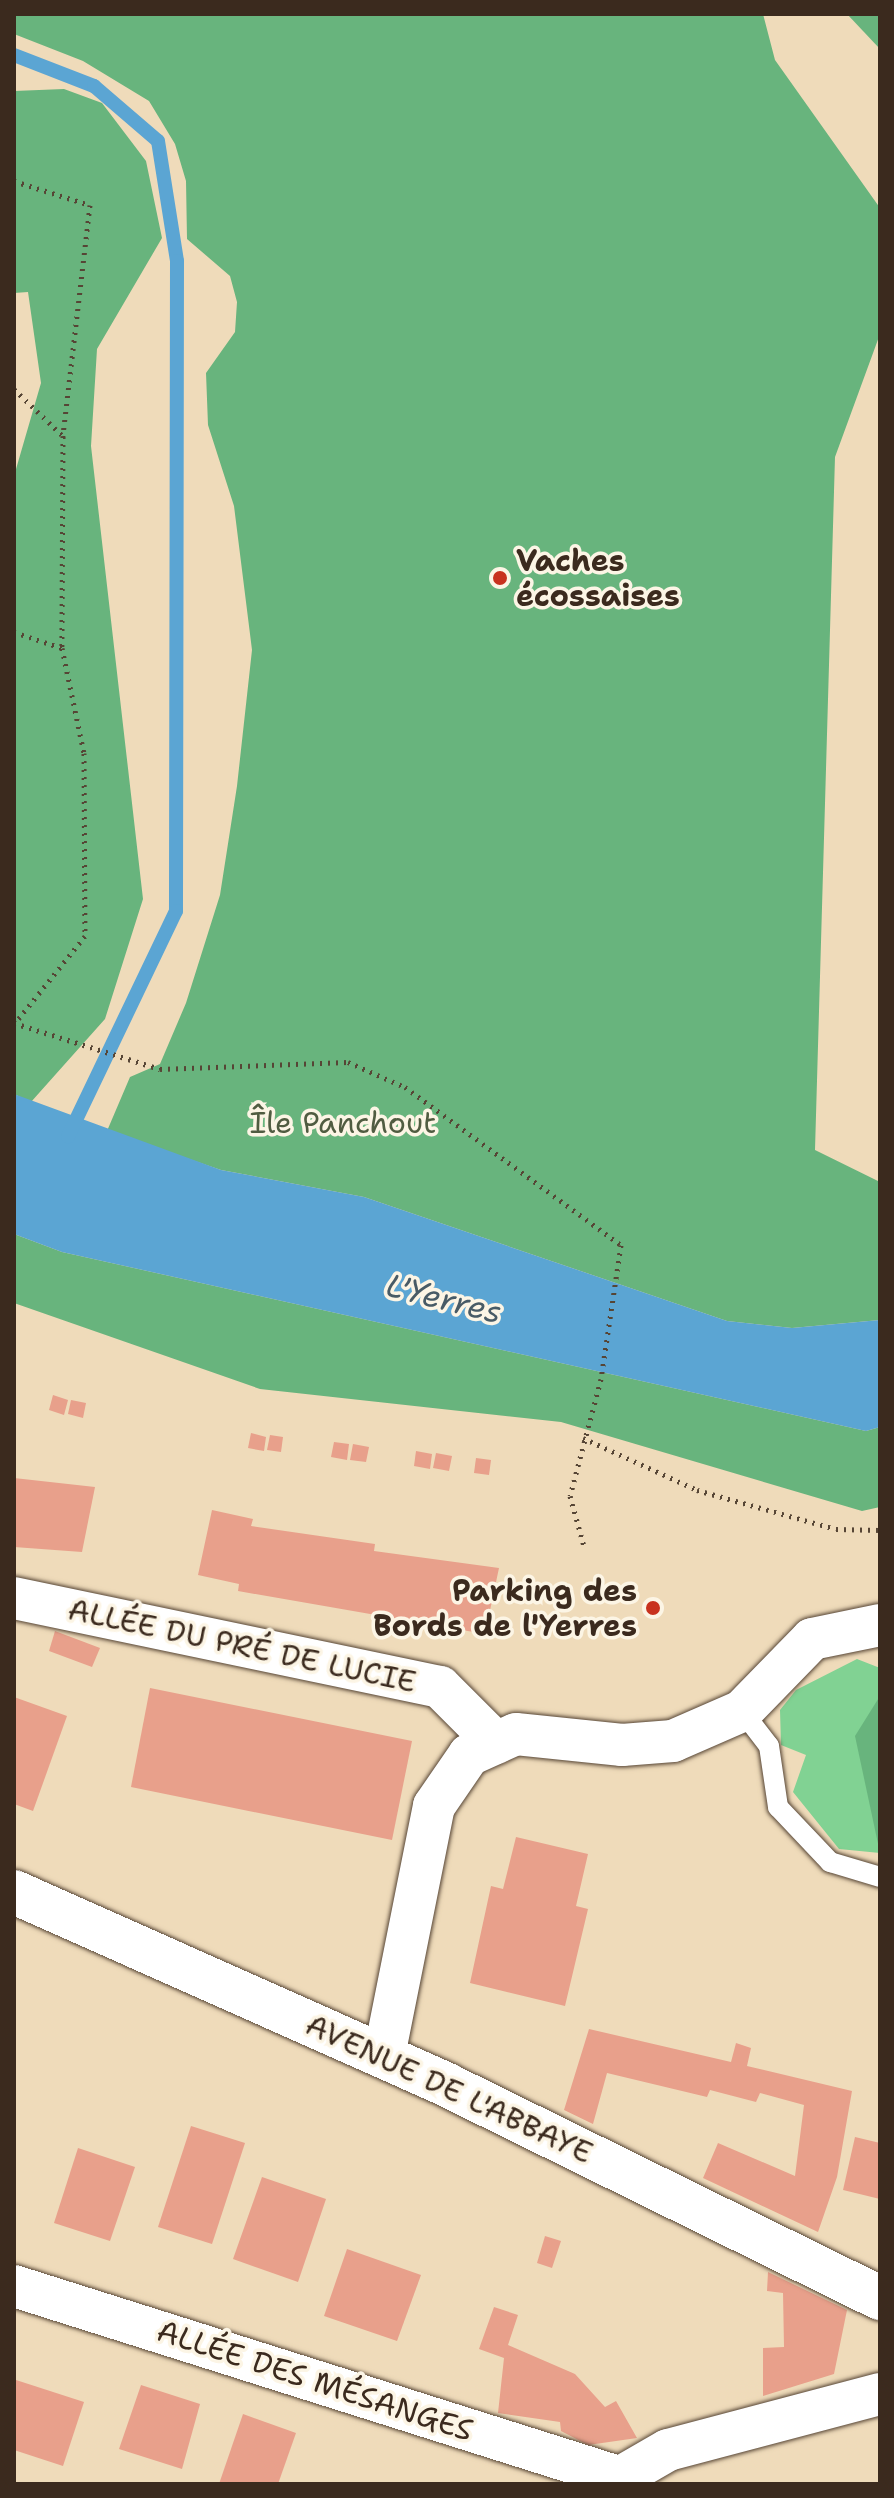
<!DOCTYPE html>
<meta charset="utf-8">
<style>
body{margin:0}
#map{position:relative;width:894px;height:2498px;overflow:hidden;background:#efdbba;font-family:"Shantell Sans",sans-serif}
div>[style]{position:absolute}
.green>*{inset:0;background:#81d293}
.forest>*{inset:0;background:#68b47d}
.water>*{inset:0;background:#5ba5d3}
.stream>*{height:14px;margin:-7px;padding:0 7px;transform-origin:7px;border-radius:7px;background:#5ba5d3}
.building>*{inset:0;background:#e8a08b}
.path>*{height:5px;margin-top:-2.5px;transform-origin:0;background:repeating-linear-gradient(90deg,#564535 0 2px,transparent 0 8px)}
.roads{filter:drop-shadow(0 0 2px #564535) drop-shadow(0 0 2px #564535)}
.service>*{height:20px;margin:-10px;padding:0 10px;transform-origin:10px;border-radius:10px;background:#fff}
.minor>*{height:42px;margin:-21px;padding:0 21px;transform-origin:21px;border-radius:21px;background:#fff}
.tertiary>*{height:44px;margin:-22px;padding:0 22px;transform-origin:22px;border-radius:22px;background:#fff}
.dots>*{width:22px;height:22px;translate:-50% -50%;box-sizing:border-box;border:4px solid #fcf5e5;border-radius:50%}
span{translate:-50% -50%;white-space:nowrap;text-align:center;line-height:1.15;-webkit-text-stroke:7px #fcf5e5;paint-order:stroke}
.poi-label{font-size:30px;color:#3b2a1e;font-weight:700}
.left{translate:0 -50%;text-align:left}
.right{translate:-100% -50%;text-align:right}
.park-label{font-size:30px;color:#505c41}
.street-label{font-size:30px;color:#3b2a1e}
.water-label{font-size:32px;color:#485b66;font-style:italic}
.frame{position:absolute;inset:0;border:16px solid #3b2a1e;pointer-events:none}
</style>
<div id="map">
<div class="green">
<i style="clip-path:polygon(857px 1659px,880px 1668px,880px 1853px,839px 1849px,793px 1792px,806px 1755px,781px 1745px,780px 1710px,796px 1690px)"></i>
</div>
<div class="forest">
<i style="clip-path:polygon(14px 14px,763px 14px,775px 60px,880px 208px,880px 334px,835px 457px,815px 1150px,880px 1182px,880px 1320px,792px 1328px,727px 1321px,364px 1197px,221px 1170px,107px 1131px,130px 1077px,160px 1064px,186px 1003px,220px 895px,237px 786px,252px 650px,234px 506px,208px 425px,206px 373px,235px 332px,237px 302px,230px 276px,187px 239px,186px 181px,175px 144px,149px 101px,83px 61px,14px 34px)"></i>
<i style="clip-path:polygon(847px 14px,880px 14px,880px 49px)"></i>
<i style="clip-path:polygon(64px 89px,102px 103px,146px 161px,162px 238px,97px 349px,91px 446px,143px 899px,105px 1019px,31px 1102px,14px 1094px,14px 476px,41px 383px,28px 292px,14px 293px,14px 91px)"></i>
<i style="clip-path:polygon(14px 1234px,62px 1252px,866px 1431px,880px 1427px,880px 1507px,862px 1511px,561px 1422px,260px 1389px,14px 1303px)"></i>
<i style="clip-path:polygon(880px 1696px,880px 1853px,855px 1736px)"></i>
</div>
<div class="water">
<i style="clip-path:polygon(14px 1094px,221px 1170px,364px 1197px,727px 1321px,792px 1328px,880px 1320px,880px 1427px,866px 1431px,62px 1252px,14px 1234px)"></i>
</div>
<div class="stream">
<i style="left:14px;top:55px;width:86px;rotate:21.2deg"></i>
<i style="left:94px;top:86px;width:84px;rotate:40.7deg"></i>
<i style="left:158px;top:141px;width:121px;rotate:81deg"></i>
<i style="left:177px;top:261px;width:650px;rotate:90.09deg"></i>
<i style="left:176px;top:911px;width:250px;rotate:115.6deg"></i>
</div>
<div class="building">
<i style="clip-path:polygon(53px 1395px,68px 1400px,64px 1415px,49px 1410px)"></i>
<i style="clip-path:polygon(71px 1400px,86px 1403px,83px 1418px,68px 1414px)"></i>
<i style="clip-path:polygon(251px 1433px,266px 1437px,264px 1451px,248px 1448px)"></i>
<i style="clip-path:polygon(270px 1435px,283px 1437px,281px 1452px,267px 1450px)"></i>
<i style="clip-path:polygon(334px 1442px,349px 1444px,347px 1460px,331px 1457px)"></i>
<i style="clip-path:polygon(353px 1444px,369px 1447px,366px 1462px,350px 1460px)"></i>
<i style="clip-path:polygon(416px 1451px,432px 1454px,430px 1469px,414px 1466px)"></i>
<i style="clip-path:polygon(436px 1453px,452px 1456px,449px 1471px,433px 1468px)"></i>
<i style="clip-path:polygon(476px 1458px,491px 1460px,489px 1475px,474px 1473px)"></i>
<i style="clip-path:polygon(14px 1478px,95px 1487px,82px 1552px,14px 1547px)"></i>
<i style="clip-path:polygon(212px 1510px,253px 1519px,251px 1526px,375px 1544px,374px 1551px,499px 1568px,485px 1634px,238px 1591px,239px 1584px,198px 1575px)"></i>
<i style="clip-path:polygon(55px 1631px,100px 1648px,92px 1667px,49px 1651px)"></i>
<i style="clip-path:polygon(150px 1688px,412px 1741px,392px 1840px,131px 1787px)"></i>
<i style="clip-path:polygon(14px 1697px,67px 1716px,33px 1811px,14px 1804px)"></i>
<i style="clip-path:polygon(516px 1837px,588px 1854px,576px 1906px,588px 1909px,565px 2006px,470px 1983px,491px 1886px,503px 1889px)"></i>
<i style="clip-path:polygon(589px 2029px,731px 2062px,736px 2043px,751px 2048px,747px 2066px,852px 2091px,837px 2177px,818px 2232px,703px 2178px,718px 2143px,795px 2176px,804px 2105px,760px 2093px,756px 2102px,710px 2090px,707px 2097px,607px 2073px,593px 2124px,564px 2110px)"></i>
<i style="clip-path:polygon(191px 2126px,245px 2143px,212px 2244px,158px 2227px)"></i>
<i style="clip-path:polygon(855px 2137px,880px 2143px,880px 2199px,843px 2190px)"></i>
<i style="clip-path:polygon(78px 2148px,135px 2167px,110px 2241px,54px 2223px)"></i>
<i style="clip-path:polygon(262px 2177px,326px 2199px,298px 2282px,233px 2259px)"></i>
<i style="clip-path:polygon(545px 2236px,561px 2241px,552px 2268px,537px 2263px)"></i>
<i style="clip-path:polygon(347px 2249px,421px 2275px,397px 2341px,324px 2316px)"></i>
<i style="clip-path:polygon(768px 2272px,847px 2310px,834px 2374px,763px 2396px,763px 2348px,784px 2347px,783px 2293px,767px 2291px)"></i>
<i style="clip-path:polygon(494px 2307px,518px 2315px,508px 2345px,575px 2374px,605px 2407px,616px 2401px,637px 2438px,588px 2445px,561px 2431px,560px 2422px,498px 2413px,504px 2358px,479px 2349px)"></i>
<i style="clip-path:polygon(16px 2380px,84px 2402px,63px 2466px,14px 2450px)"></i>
<i style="clip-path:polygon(141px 2385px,200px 2404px,182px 2469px,119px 2449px)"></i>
<i style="clip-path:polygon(243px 2414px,296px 2433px,278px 2484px,219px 2484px)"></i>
</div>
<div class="path">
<i style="left:14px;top:181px;width:80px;rotate:17.5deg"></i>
<i style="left:90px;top:205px;width:233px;rotate:96.7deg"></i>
<i style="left:63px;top:436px;width:212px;rotate:90.3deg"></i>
<i style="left:62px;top:648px;width:107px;rotate:78.2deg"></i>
<i style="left:84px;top:753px;width:183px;rotate:89.7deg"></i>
<i style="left:85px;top:936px;width:112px;rotate:128.8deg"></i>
<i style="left:14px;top:389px;width:66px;rotate:43.8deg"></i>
<i style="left:14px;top:632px;width:51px;rotate:18.4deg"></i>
<i style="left:14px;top:1023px;width:153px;rotate:17.5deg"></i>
<i style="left:160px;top:1069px;width:188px;rotate:-2.1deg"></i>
<i style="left:348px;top:1062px;width:62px;rotate:23.7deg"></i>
<i style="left:405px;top:1087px;width:268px;rotate:36.2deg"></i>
<i style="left:621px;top:1245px;width:135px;rotate:98.5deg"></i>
<i style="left:601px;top:1379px;width:121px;rotate:104.8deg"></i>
<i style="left:570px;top:1496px;width:52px;rotate:74.4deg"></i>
<i style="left:583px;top:1438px;width:125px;rotate:24.5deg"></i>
<i style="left:697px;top:1490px;width:144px;rotate:15.7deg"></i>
<i style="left:836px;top:1529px;width:44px;rotate:1.3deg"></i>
</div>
<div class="roads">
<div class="service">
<i style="left:742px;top:1711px;width:44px;rotate:52.4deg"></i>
<i style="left:769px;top:1746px;width:62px;rotate:81.6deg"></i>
<i style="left:778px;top:1807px;width:76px;rotate:46.6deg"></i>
<i style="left:830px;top:1862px;width:52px;rotate:16.7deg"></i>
</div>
<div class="minor">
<i style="left:14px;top:1598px;width:435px;rotate:11.8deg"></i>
<i style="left:440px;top:1687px;width:79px;rotate:45deg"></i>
<i style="left:384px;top:2056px;width:255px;rotate:-78.7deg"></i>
<i style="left:434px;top:1806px;width:62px;rotate:-55.5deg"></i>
<i style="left:469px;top:1755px;width:51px;rotate:-24.1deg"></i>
<i style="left:516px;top:1734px;width:107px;rotate:5.9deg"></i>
<i style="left:622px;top:1745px;width:51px;rotate:-4.5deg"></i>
<i style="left:673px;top:1741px;width:75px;rotate:-23.5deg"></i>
<i style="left:742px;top:1711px;width:100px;rotate:-45.8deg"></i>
<i style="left:812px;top:1639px;width:69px;rotate:-11.6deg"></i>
<i style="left:14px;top:2286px;width:630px;rotate:17.54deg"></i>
<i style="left:609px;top:2484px;width:68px;rotate:-30deg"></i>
<i style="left:668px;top:2450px;width:219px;rotate:-14.8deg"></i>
</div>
<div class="tertiary">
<i style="left:14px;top:1892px;width:474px;rotate:24deg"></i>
<i style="left:447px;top:2085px;width:483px;rotate:26.2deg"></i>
</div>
</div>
<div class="dots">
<i style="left:500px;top:578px;background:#c8321e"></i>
<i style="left:653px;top:1608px;background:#c8321e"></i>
</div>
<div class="poi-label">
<span class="left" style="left:516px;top:578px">Vaches<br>écossaises</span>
<span class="right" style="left:637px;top:1608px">Parking des<br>Bords de l'Yerres</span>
</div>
<div class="park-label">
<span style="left:343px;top:1123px">Île Panchout</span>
</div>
<div class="street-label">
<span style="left:242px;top:1646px;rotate:12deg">ALLÉE DU PRÉ DE LUCIE</span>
<span style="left:449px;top:2089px;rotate:25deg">AVENUE DE L'ABBAYE</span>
<span style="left:315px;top:2381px;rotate:18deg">ALLÉE DES MÉSANGES</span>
</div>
<div class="water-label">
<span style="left:444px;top:1299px;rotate:14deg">L'Yerres</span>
</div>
<div class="frame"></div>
</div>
